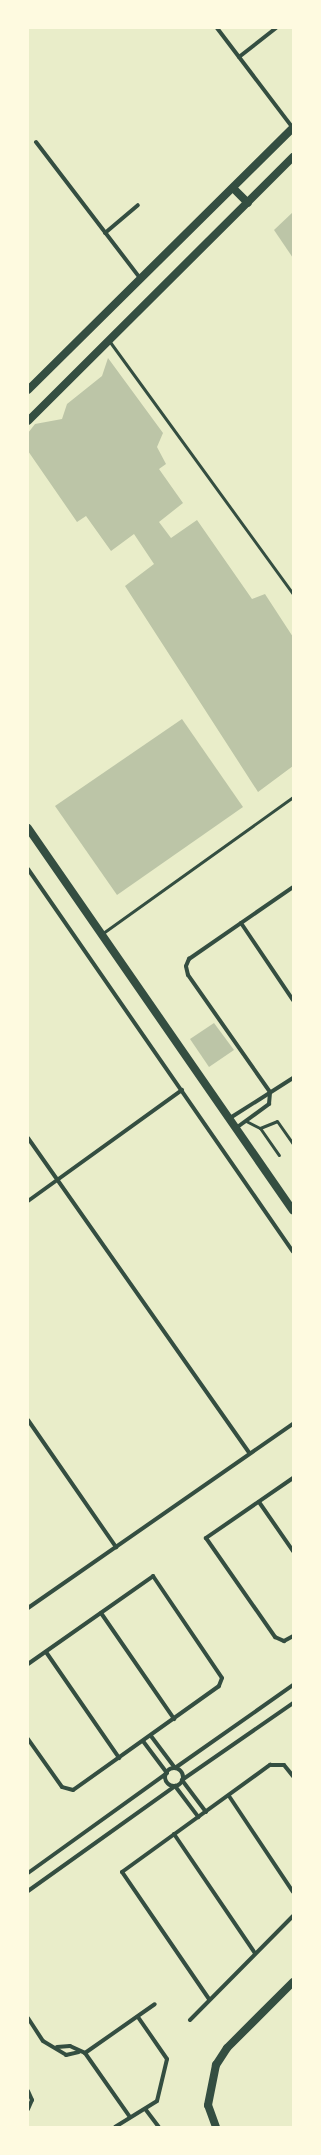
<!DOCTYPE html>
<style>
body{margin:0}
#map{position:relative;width:321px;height:2155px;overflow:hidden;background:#e9edc9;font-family:"Source Sans 3",sans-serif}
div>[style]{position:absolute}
.building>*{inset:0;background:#bcc5a7}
.service>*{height:3px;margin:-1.5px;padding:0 1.5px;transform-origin:1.5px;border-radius:1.5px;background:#344e41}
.minor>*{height:4px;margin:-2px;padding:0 2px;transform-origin:2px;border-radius:2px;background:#344e41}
.minor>.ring{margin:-2px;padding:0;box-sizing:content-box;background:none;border:4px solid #344e41;border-radius:50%}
.secondary>*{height:8px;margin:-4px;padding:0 4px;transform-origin:4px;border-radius:4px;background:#344e41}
span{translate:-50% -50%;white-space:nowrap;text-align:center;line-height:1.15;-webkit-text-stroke:3px #fefae0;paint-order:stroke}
.frame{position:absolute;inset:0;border:29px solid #fefae0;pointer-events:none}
</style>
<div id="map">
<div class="building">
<i style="clip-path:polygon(293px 212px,293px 258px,274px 230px)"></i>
<i style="clip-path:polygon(108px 358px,163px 433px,157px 447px,166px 464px,159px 469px,183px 503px,159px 522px,171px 538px,197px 520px,252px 599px,265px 594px,293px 637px,293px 766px,258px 792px,125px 586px,154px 564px,134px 534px,111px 551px,86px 516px,77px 522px,28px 451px,28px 433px,35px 424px,62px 419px,67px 404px,102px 376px)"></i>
<i style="clip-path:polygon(182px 719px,243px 807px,117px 895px,55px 806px)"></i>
<i style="clip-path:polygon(214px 1023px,234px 1050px,209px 1067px,190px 1039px)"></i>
</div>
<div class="service">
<i style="left:110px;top:342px;width:311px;rotate:54deg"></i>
<i style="left:103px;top:933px;width:234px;rotate:-35.6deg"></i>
<i style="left:246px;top:1121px;width:16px;rotate:27deg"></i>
<i style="left:260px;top:1128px;width:18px;rotate:-22deg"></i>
<i style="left:277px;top:1121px;width:28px;rotate:55deg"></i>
<i style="left:260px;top:1128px;width:33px;rotate:55deg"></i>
</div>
<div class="minor">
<i style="left:217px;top:28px;width:126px;rotate:52.8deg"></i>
<i style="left:239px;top:57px;width:47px;rotate:-38.1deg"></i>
<i style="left:36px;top:142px;width:171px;rotate:52.6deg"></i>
<i style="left:105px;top:233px;width:43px;rotate:-40.3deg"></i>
<i style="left:28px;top:869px;width:465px;rotate:55.3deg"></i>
<i style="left:241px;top:923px;width:93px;rotate:56deg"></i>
<i style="left:270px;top:1092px;width:143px;rotate:-125deg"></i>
<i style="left:188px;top:975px;width:9px;rotate:-103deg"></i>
<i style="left:186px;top:966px;width:8px;rotate:-67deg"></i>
<i style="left:189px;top:959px;width:126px;rotate:-34.7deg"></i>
<i style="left:230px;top:1118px;width:75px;rotate:-32.4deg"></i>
<i style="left:236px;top:1128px;width:41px;rotate:-36deg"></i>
<i style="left:269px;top:1104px;width:12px;rotate:-85deg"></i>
<i style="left:28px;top:1138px;width:385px;rotate:54.9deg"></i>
<i style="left:28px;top:1201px;width:190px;rotate:-35.8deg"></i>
<i style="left:28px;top:1420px;width:155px;rotate:55.3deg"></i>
<i style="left:293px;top:1478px;width:106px;rotate:145.4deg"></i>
<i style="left:206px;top:1538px;width:121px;rotate:55.1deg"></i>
<i style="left:275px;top:1637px;width:10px;rotate:24deg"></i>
<i style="left:284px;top:1641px;width:10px;rotate:-29deg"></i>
<i style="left:259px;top:1502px;width:60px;rotate:55.2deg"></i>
<i style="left:28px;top:1608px;width:323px;rotate:-34.8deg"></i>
<i style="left:101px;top:1613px;width:129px;rotate:55.4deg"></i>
<i style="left:46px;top:1652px;width:129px;rotate:55.4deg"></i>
<i style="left:28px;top:1664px;width:153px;rotate:-35.1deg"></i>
<i style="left:153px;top:1576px;width:123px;rotate:55.9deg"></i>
<i style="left:222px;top:1678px;width:9px;rotate:111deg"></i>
<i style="left:219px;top:1686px;width:179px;rotate:144.5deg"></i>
<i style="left:73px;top:1790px;width:11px;rotate:-165deg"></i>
<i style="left:62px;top:1787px;width:59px;rotate:-125.3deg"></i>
<i style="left:151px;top:1736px;width:40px;rotate:53deg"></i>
<i style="left:175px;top:1768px;width:144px;rotate:-35.1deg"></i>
<i class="ring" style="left:165px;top:1768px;width:14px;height:14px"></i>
<i style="left:229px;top:1796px;width:115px;rotate:56.3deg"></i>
<i style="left:206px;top:1812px;width:40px;rotate:-127deg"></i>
<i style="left:182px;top:1780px;width:135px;rotate:-34.7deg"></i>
<i style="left:174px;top:1834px;width:144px;rotate:55.8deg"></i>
<i style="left:28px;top:1873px;width:171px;rotate:-35.7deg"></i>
<i style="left:167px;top:1773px;width:40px;rotate:-127deg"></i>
<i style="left:28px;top:1891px;width:181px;rotate:-35.5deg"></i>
<i style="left:175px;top:1786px;width:39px;rotate:53deg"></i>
<i style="left:209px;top:1999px;width:154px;rotate:-124.4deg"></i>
<i style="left:122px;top:1872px;width:183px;rotate:-35.9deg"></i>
<i style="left:270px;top:1765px;width:14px"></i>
<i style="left:284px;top:1765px;width:14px;rotate:51deg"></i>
<i style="left:28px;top:2018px;width:27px;rotate:57deg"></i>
<i style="left:43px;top:2041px;width:27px;rotate:31deg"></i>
<i style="left:66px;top:2055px;width:13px;rotate:-13deg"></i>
<i style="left:190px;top:2020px;width:146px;rotate:-45.3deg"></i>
<i style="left:57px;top:2047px;width:13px;rotate:-4deg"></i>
<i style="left:70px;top:2046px;width:17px;rotate:25deg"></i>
<i style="left:85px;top:2053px;width:78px;rotate:54.9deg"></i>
<i style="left:85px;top:2053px;width:85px;rotate:-35deg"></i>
<i style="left:28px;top:2091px;width:10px;rotate:66deg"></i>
<i style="left:32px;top:2100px;width:10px;rotate:114deg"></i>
<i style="left:146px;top:2110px;width:21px;rotate:53deg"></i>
<i style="left:115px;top:2127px;width:49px;rotate:-31.8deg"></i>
<i style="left:157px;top:2101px;width:43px;rotate:-76.6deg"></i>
<i style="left:167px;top:2059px;width:51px;rotate:-124.6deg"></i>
</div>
<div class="secondary">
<i style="left:233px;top:188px;width:21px;rotate:45deg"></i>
<i style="left:28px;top:390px;width:373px;rotate:-44.7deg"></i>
<i style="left:28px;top:421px;width:374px;rotate:-44.9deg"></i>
<i style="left:28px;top:828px;width:465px;rotate:55.3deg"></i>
<i style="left:216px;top:2127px;width:23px;rotate:-110deg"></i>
<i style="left:208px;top:2105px;width:41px;rotate:-78.7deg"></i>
<i style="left:216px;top:2065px;width:20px;rotate:-57deg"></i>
<i style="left:227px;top:2048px;width:93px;rotate:-45deg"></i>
</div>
<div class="frame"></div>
</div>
